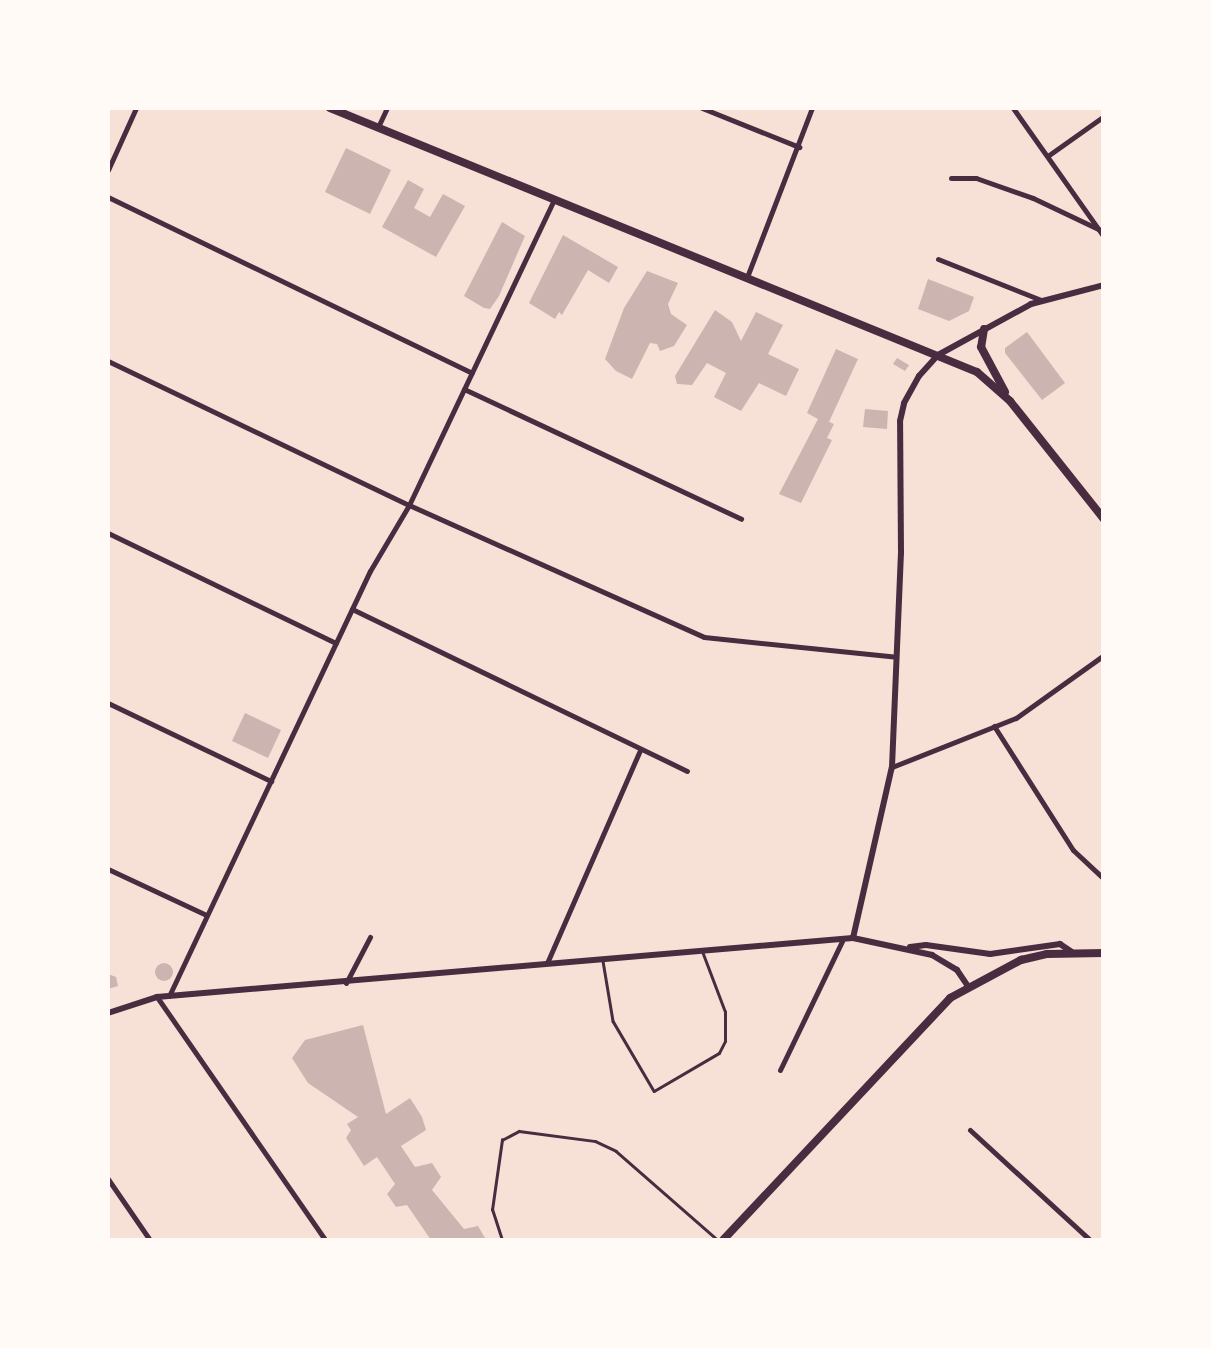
<!DOCTYPE html>
<style>
body{margin:0}
#map{position:relative;width:1211px;height:1348px;overflow:hidden;background:#f7e1d7;font-family:Signika,sans-serif}
div>[style]{position:absolute}
.building>*{inset:0;background:#ccb4b1}
.round{border-radius:50%}
.service>*{height:2.5px;margin:-1.25px;padding:0 1.25px;transform-origin:1.25px;border-radius:1.25px;background:#4a2c40}
.minor>*{height:5px;margin:-2.5px;padding:0 2.5px;transform-origin:2.5px;border-radius:2.5px;background:#4a2c40}
.tertiary>*{height:6px;margin:-3px;padding:0 3px;transform-origin:3px;border-radius:3px;background:#4a2c40}
.secondary>*{height:8px;margin:-4px;padding:0 4px;transform-origin:4px;border-radius:4px;background:#4a2c40}
span{translate:-50% -50%;white-space:nowrap;text-align:center;line-height:1.15;-webkit-text-stroke:9px #fffaf5;paint-order:stroke}
.frame{position:absolute;inset:0;border:110px solid #fffaf5;pointer-events:none}
</style>
<div id="map">
<div class="building">
<i style="clip-path:polygon(346px 148px,391px 170px,370px 214px,325px 192px)"></i>
<i style="clip-path:polygon(408px 180px,424px 189px,414px 208px,430px 217px,443px 194px,465px 206px,436px 257px,382px 227px)"></i>
<i style="clip-path:polygon(502px 222px,525px 236px,499px 296px,490px 309px,484px 308px,464px 296px)"></i>
<i style="clip-path:polygon(563px 235px,618px 267px,609px 283px,588px 270px,562px 315px,559px 312px,555px 319px,529px 303px)"></i>
<i style="clip-path:polygon(647px 271px,678px 283px,668px 304px,671px 314px,687px 325px,674px 346px,660px 351px,657px 344px,650px 343px,632px 379px,616px 371px,605px 359px,624px 308px)"></i>
<i style="clip-path:polygon(928px 279px,974px 297px,969px 311px,949px 321px,918px 309px)"></i>
<i style="clip-path:polygon(715px 310px,732px 322px,741px 341px,756px 312px,783px 325px,768px 354px,799px 369px,786px 396px,759px 383px,741px 411px,714px 397px,726px 373px,707px 363px,692px 385px,677px 384px,675px 376px)"></i>
<i style="clip-path:polygon(1027px 332px,1065px 383px,1042px 400px,1005px 353px,1005px 348px)"></i>
<i style="clip-path:polygon(836px 349px,858px 359px,829px 422px,834px 424px,827px 438px,832px 440px,801px 503px,779px 494px,818px 419px,807px 413px)"></i>
<i style="clip-path:polygon(897px 358px,909px 365px,905px 371px,893px 364px)"></i>
<i style="clip-path:polygon(865px 409px,888px 411px,887px 429px,863px 427px)"></i>
<i style="clip-path:polygon(245px 713px,281px 730px,268px 758px,232px 741px)"></i>
<i class="round" style="left:155px;top:963px;width:18px;height:18px"></i>
<i style="clip-path:polygon(108px 974px,116px 977px,118px 986px,108px 989px)"></i>
<i style="clip-path:polygon(363px 1025px,386px 1114px,410px 1098px,422px 1117px,426px 1130px,401px 1146px,415px 1167px,432px 1163px,441px 1177px,432px 1190px,464px 1229px,478px 1226px,485px 1238px,481px 1240px,431px 1240px,407px 1205px,396px 1207px,387px 1194px,395px 1184px,377px 1157px,364px 1166px,346px 1138px,351px 1130px,347px 1124px,358px 1117px,308px 1083px,292px 1058px,305px 1040px)"></i>
</div>
<div class="service">
<i style="left:603px;top:961px;width:61px;rotate:80.5deg"></i>
<i style="left:613px;top:1021px;width:81px;rotate:59.6deg"></i>
<i style="left:654px;top:1091px;width:75px;rotate:-30.3deg"></i>
<i style="left:719px;top:1053px;width:13px;rotate:-63deg"></i>
<i style="left:725px;top:1041px;width:29px;rotate:-90deg"></i>
<i style="left:725px;top:1012px;width:62px;rotate:-110.8deg"></i>
<i style="left:502px;top:1240px;width:32px;rotate:-108deg"></i>
<i style="left:492px;top:1210px;width:71px;rotate:-81.9deg"></i>
<i style="left:502px;top:1140px;width:19px;rotate:-28deg"></i>
<i style="left:519px;top:1131px;width:77px;rotate:7.5deg"></i>
<i style="left:595px;top:1141px;width:23px;rotate:25deg"></i>
<i style="left:616px;top:1151px;width:135px;rotate:41.1deg"></i>
</div>
<div class="minor">
<i style="left:702px;top:108px;width:105px;rotate:21.9deg"></i>
<i style="left:1013px;top:108px;width:158px;rotate:54.8deg"></i>
<i style="left:378px;top:127px;width:21px;rotate:-65deg"></i>
<i style="left:1049px;top:155px;width:67px;rotate:-35.3deg"></i>
<i style="left:108px;top:170px;width:68px;rotate:-65.7deg"></i>
<i style="left:951px;top:178px;width:25px"></i>
<i style="left:976px;top:178px;width:60px;rotate:19.3deg"></i>
<i style="left:1033px;top:198px;width:74px;rotate:25.5deg"></i>
<i style="left:108px;top:197px;width:404px;rotate:25.8deg"></i>
<i style="left:938px;top:259px;width:111px;rotate:21.7deg"></i>
<i style="left:747px;top:277px;width:181px;rotate:-69deg"></i>
<i style="left:108px;top:361px;width:334px;rotate:25.6deg"></i>
<i style="left:409px;top:505px;width:323px;rotate:24.1deg"></i>
<i style="left:704px;top:637px;width:193px;rotate:5.9deg"></i>
<i style="left:464px;top:389px;width:306px;rotate:25.1deg"></i>
<i style="left:108px;top:533px;width:253px;rotate:25.8deg"></i>
<i style="left:352px;top:609px;width:372px;rotate:25.8deg"></i>
<i style="left:108px;top:703px;width:181px;rotate:25.6deg"></i>
<i style="left:994px;top:726px;width:147px;rotate:57.5deg"></i>
<i style="left:1073px;top:850px;width:42px;rotate:43.1deg"></i>
<i style="left:892px;top:767px;width:133px;rotate:-21.6deg"></i>
<i style="left:1016px;top:718px;width:108px;rotate:-35.6deg"></i>
<i style="left:108px;top:869px;width:108px;rotate:25.1deg"></i>
<i style="left:547px;top:963px;width:232px;rotate:-66.4deg"></i>
<i style="left:346px;top:983px;width:52px;rotate:-62.4deg"></i>
<i style="left:169px;top:996px;width:470px;rotate:-64.7deg"></i>
<i style="left:370px;top:571px;width:77px;rotate:-59.4deg"></i>
<i style="left:409px;top:505px;width:339px;rotate:-64.6deg"></i>
<i style="left:157px;top:997px;width:295px;rotate:55.3deg"></i>
<i style="left:780px;top:1070px;width:143px;rotate:-64.3deg"></i>
<i style="left:970px;top:1130px;width:163px;rotate:42.5deg"></i>
<i style="left:108px;top:1179px;width:74px;rotate:55.5deg"></i>
</div>
<div class="tertiary">
<i style="left:853px;top:938px;width:175px;rotate:-77.2deg"></i>
<i style="left:892px;top:767px;width:214px;rotate:-87.6deg"></i>
<i style="left:901px;top:553px;width:132px;rotate:-90.4deg"></i>
<i style="left:900px;top:421px;width:18px;rotate:-77deg"></i>
<i style="left:904px;top:403px;width:31px;rotate:-61deg"></i>
<i style="left:919px;top:376px;width:28px;rotate:-48deg"></i>
<i style="left:938px;top:355px;width:106px;rotate:-28.7deg"></i>
<i style="left:1031px;top:304px;width:75px;rotate:-14.6deg"></i>
<i style="left:910px;top:947px;width:16px;rotate:-7deg"></i>
<i style="left:926px;top:945px;width:65px;rotate:8deg"></i>
<i style="left:990px;top:954px;width:71px;rotate:-8.1deg"></i>
<i style="left:1060px;top:944px;width:14px;rotate:34deg"></i>
<i style="left:108px;top:1013px;width:52px;rotate:-18.1deg"></i>
<i style="left:157px;top:997px;width:698px;rotate:-4.85deg"></i>
<i style="left:853px;top:938px;width:81px;rotate:12.1deg"></i>
<i style="left:932px;top:955px;width:29px;rotate:31deg"></i>
<i style="left:957px;top:970px;width:18px;rotate:56deg"></i>
</div>
<div class="secondary">
<i style="left:330px;top:108px;width:699px;rotate:22.2deg"></i>
<i style="left:977px;top:372px;width:44px;rotate:41.3deg"></i>
<i style="left:1010px;top:401px;width:151px;rotate:51.5deg"></i>
<i style="left:984px;top:329px;width:18px;rotate:99deg"></i>
<i style="left:981px;top:347px;width:51px;rotate:61.9deg"></i>
<i style="left:723px;top:1240px;width:332px;rotate:-46.8deg"></i>
<i style="left:950px;top:998px;width:81px;rotate:-28.2deg"></i>
<i style="left:1021px;top:960px;width:27px;rotate:-13deg"></i>
<i style="left:1047px;top:954px;width:57px;rotate:-1deg"></i>
</div>
<div class="frame"></div>
</div>
